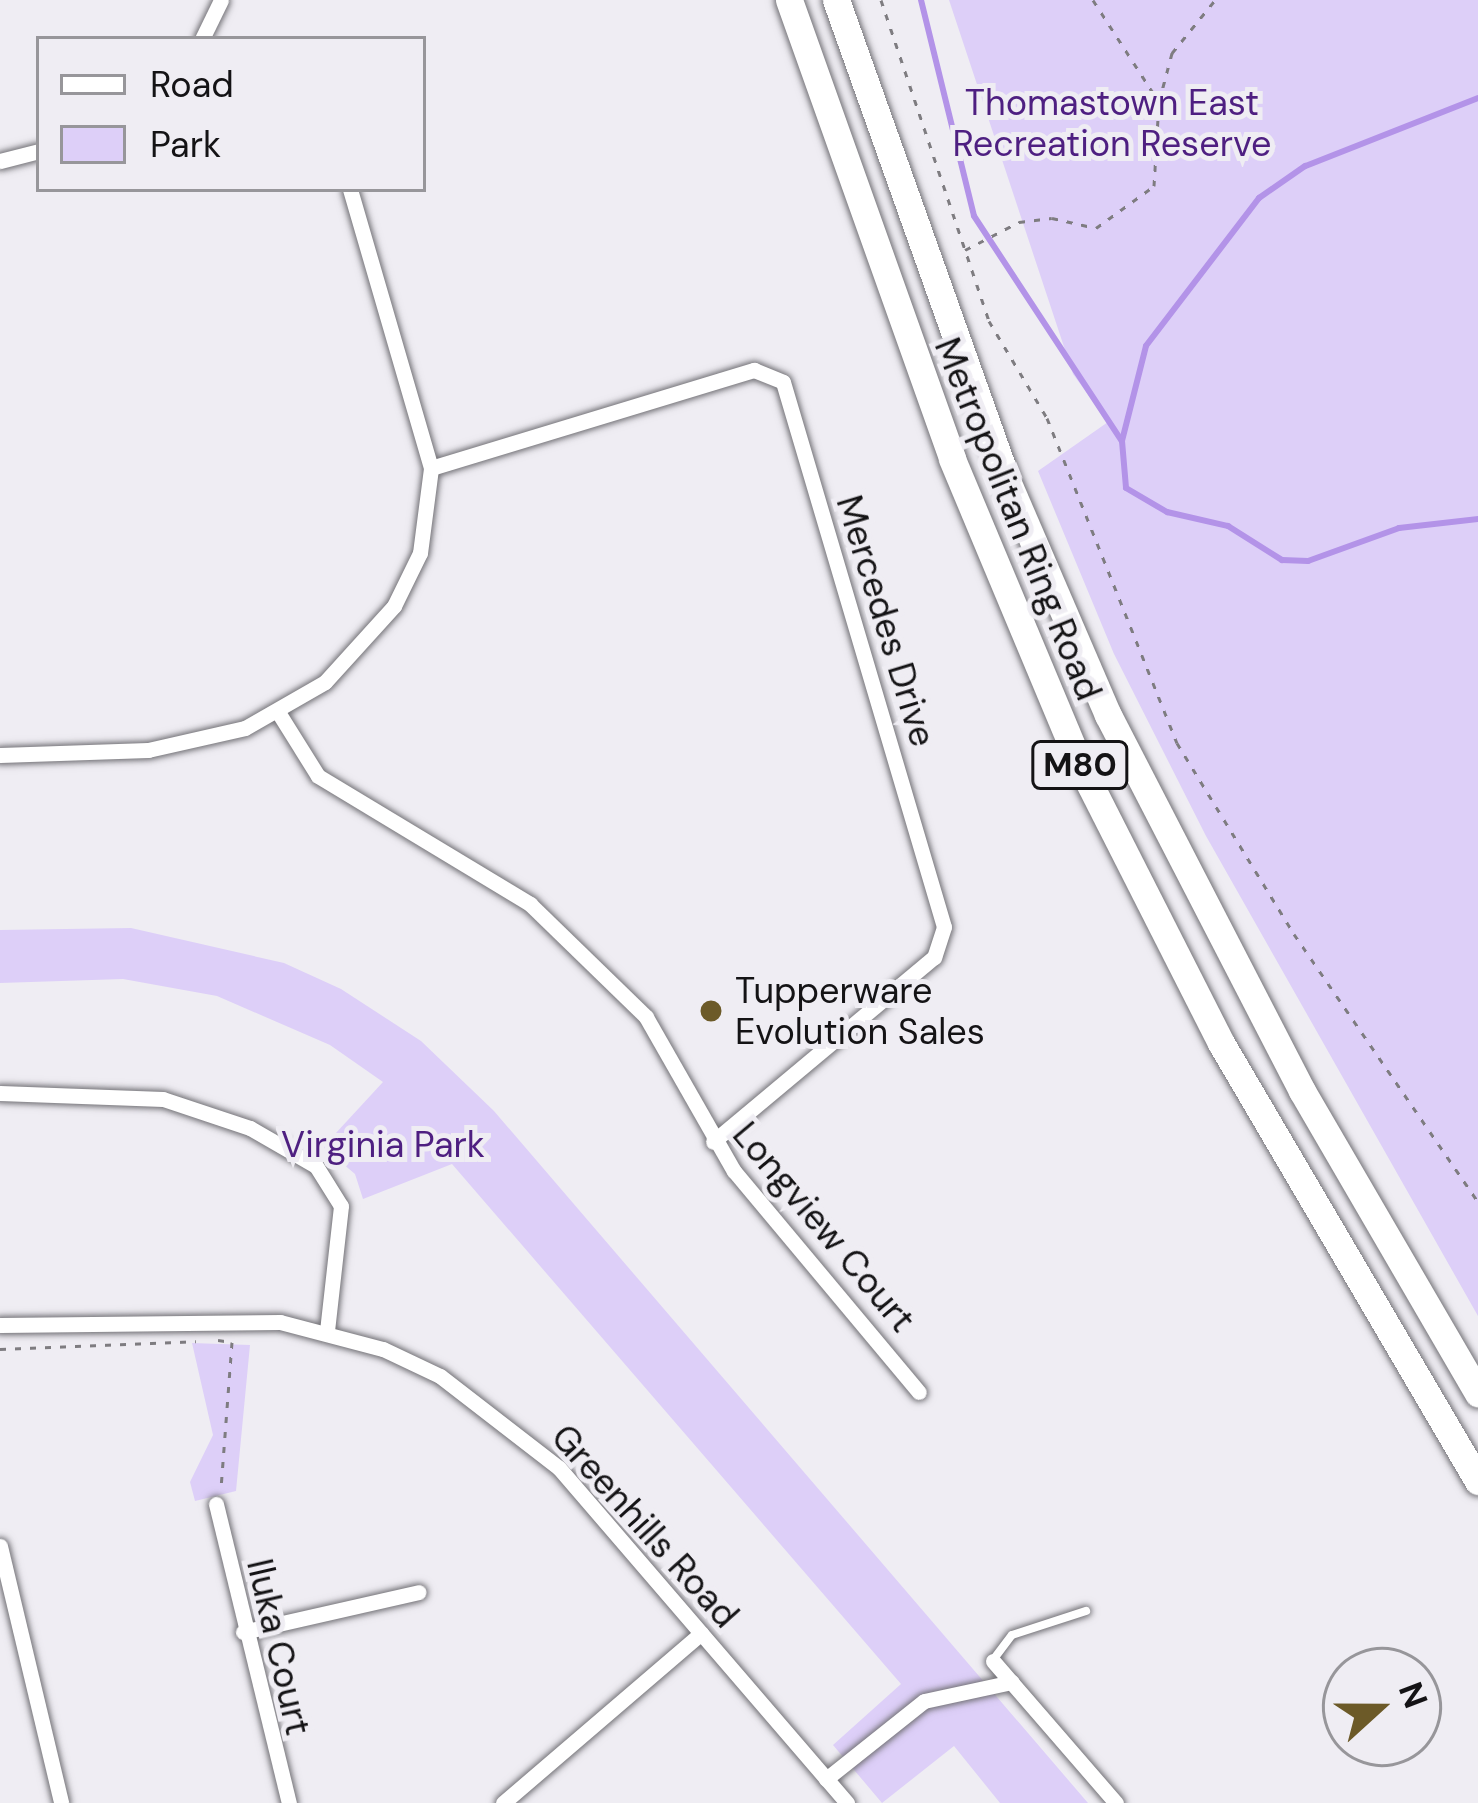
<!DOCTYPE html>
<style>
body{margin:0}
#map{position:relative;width:1478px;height:1803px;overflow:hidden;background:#efedf3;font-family:"DM Sans",sans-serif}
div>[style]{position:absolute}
.green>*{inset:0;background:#ddcff8}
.stream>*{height:6px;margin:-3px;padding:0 3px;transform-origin:3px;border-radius:3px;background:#b393e8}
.path>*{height:3px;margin-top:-1.5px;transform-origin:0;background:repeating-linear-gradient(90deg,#7e7c80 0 6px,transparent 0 15px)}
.roads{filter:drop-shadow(0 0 3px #737277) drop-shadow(0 0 3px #737277)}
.lane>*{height:8px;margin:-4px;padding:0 4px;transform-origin:4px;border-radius:4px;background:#fff}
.street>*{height:15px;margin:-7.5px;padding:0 7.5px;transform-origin:7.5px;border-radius:7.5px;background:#fff}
.highway>*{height:27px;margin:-13.5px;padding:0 13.5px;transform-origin:13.5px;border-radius:13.5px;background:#fff}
.dots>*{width:33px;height:33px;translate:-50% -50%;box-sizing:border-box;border:6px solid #efedf3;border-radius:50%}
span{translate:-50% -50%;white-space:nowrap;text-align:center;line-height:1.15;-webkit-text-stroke:10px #efedf3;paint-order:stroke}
.shield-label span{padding:3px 9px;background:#efedf3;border:3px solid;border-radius:9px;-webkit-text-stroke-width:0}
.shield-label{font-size:33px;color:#141315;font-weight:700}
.park-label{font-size:36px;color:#4e1f81}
.street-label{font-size:36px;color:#141315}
.poi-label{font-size:36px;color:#141315}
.left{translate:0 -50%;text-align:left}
.legend{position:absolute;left:36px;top:36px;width:390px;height:156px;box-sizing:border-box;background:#efedf3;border:3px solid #97969a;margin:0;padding:15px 21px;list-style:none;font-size:36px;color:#141315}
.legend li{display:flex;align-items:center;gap:24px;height:60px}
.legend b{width:60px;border:3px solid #97969a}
.north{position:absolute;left:1322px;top:1647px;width:120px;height:120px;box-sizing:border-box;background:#efedf3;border:3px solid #97969a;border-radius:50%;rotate:69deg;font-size:33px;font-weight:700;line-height:48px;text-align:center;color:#141315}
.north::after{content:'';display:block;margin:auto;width:42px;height:54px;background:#6c5a28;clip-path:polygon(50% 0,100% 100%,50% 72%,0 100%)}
</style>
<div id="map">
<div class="green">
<i style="clip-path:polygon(949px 0,1478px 0,1478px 1316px,1206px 836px,1114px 654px,1038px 471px,1108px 422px,1073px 374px)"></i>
<i style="clip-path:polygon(131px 928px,284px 963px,341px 989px,421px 1041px,494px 1111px,1088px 1803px,1000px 1803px,954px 1746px,882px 1803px,833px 1745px,901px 1684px,452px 1164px,363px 1199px,355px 1174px,323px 1147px,383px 1082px,330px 1045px,217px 996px,123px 979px,0 983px,0 930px)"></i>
<i style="clip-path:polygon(192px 1343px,250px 1345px,236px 1491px,195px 1501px,190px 1482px,213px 1435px)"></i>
</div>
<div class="stream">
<i style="left:921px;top:0;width:222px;rotate:76.2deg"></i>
<i style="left:974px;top:216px;width:269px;rotate:56.7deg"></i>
<i style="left:1478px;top:98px;width:186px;rotate:158.5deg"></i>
<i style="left:1305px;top:166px;width:56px;rotate:145.2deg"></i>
<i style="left:1259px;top:198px;width:186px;rotate:127.4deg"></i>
<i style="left:1146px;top:346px;width:98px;rotate:104.2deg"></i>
<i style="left:1122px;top:441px;width:47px;rotate:85.1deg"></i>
<i style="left:1126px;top:488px;width:48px;rotate:30.3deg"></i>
<i style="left:1167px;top:512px;width:63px;rotate:12.9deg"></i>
<i style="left:1228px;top:526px;width:64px;rotate:32.2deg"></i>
<i style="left:1282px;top:560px;width:26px;rotate:2deg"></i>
<i style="left:1308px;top:561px;width:97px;rotate:-19.9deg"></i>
<i style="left:1399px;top:528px;width:80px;rotate:-6.5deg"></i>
</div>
<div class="path">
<i style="left:881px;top:0;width:339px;rotate:71.4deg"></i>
<i style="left:989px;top:321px;width:113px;rotate:59.1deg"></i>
<i style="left:1047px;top:418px;width:350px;rotate:68.2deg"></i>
<i style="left:1177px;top:743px;width:224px;rotate:58.5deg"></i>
<i style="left:1294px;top:934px;width:325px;rotate:55.5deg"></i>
<i style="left:1093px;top:0;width:121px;rotate:57.1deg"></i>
<i style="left:965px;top:250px;width:61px;rotate:-27.4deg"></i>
<i style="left:1019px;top:222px;width:33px;rotate:-7deg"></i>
<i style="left:1052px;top:218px;width:45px;rotate:12.8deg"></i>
<i style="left:1096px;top:228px;width:72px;rotate:-35.9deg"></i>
<i style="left:1154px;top:186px;width:84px;rotate:-86.6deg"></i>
<i style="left:1159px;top:102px;width:51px;rotate:-75.1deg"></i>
<i style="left:1172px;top:53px;width:68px;rotate:-50.9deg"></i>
<i style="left:218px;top:1340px;width:14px;rotate:8deg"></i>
<i style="left:232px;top:1342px;width:148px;rotate:94.3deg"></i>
<i style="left:0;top:1349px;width:196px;rotate:-2.3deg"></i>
</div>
<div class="roads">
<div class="lane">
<i style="left:993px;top:1660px;width:31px;rotate:-53deg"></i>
<i style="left:1012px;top:1635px;width:78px;rotate:-18deg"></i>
</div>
<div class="street">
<i style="left:202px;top:39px;width:43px;rotate:-64deg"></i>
<i style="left:0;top:161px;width:40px;rotate:-14.4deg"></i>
<i style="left:431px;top:468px;width:338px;rotate:-16.9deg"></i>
<i style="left:754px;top:370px;width:31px;rotate:22deg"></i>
<i style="left:783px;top:382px;width:568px;rotate:73.54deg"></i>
<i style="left:944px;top:927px;width:32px;rotate:108deg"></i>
<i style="left:934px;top:957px;width:288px;rotate:140.1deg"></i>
<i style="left:278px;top:712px;width:75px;rotate:58deg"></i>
<i style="left:318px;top:776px;width:248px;rotate:31.1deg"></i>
<i style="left:530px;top:904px;width:162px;rotate:44.2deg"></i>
<i style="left:646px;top:1017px;width:177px;rotate:60.3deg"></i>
<i style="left:734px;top:1171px;width:288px;rotate:50.1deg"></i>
<i style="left:0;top:755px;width:148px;rotate:-1.9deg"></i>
<i style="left:148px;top:750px;width:99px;rotate:-12.8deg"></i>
<i style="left:245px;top:728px;width:92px;rotate:-29.9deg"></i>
<i style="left:325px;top:682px;width:103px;rotate:-47.8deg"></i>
<i style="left:394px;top:606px;width:59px;rotate:-63.9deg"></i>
<i style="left:420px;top:553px;width:86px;rotate:-82.6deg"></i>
<i style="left:431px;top:468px;width:291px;rotate:-106.2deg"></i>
<i style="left:0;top:1093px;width:163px;rotate:2.1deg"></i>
<i style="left:163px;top:1099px;width:92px;rotate:18.4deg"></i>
<i style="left:250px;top:1128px;width:76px;rotate:29.9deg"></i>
<i style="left:316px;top:1166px;width:47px;rotate:58deg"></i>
<i style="left:341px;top:1206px;width:126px;rotate:96.4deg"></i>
<i style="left:0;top:1325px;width:280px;rotate:-0.6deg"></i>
<i style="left:280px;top:1322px;width:106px;rotate:14.7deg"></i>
<i style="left:383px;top:1349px;width:63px;rotate:25.3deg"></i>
<i style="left:440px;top:1376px;width:150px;rotate:37.7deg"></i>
<i style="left:559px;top:1468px;width:442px;rotate:49.3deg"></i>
<i style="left:216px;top:1504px;width:308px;rotate:76.3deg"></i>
<i style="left:0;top:1546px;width:264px;rotate:76.6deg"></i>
<i style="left:243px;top:1632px;width:180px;rotate:-12.8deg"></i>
<i style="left:993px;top:1661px;width:188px;rotate:49.1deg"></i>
<i style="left:826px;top:1779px;width:125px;rotate:-38.5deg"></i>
<i style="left:924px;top:1701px;width:90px;rotate:-12.2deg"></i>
<i style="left:503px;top:1803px;width:261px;rotate:-40.6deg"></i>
</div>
<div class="highway">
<i style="left:789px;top:0;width:487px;rotate:70.4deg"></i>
<i style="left:952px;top:459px;width:334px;rotate:67.3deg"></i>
<i style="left:1081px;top:767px;width:309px;rotate:63.1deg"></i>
<i style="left:1221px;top:1043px;width:508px;rotate:59.6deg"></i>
<i style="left:836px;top:0;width:513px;rotate:70.4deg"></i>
<i style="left:1008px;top:483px;width:253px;rotate:66.7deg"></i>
<i style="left:1108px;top:715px;width:423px;rotate:62.7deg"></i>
<i style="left:1302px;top:1091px;width:350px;rotate:59.8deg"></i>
</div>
</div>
<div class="dots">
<i style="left:711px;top:1011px;background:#6c5a28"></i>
</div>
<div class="shield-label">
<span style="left:1080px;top:765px">M80</span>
</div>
<div class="park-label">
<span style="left:1112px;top:123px">Thomastown East<br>Recreation Reserve</span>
<span style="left:383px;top:1145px">Virginia Park</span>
</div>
<div class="street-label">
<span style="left:1018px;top:519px;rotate:68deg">Metropolitan Ring Road</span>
<span style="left:886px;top:621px;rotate:73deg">Mercedes Drive</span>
<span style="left:824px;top:1227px;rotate:50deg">Longview Court</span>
<span style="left:645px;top:1526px;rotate:48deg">Greenhills Road</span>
<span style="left:279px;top:1647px;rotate:77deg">Iluka Court</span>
</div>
<div class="poi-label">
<span class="left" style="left:735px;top:1011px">Tupperware<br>Evolution Sales</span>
</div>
<ul class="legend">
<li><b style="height:15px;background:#fff"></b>Road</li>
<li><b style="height:33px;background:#ddcff8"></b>Park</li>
</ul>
<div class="north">N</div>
</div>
